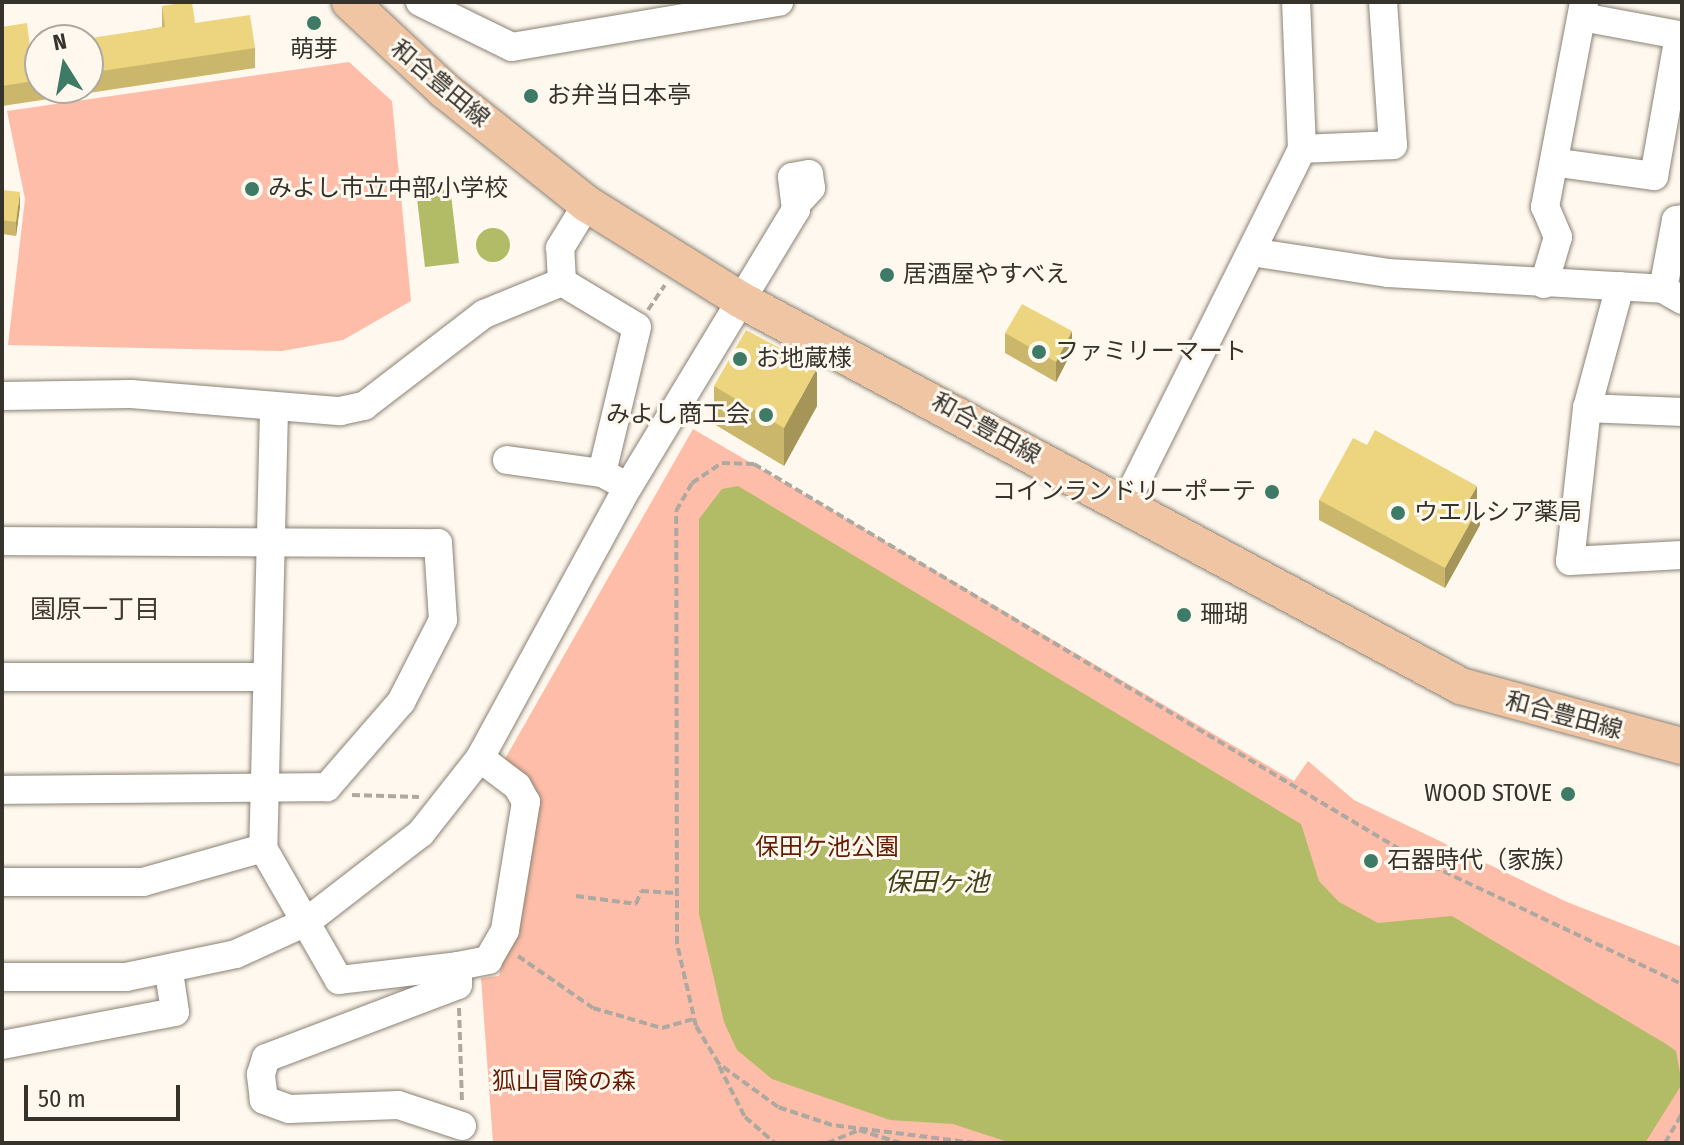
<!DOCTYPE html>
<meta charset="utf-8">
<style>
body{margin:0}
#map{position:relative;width:1684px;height:1145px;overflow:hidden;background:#fef8ef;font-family:"Fira Sans Condensed","Noto Sans JP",sans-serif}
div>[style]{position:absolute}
.green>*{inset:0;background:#febda8}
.water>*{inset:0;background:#b2bb65}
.round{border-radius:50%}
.path>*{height:4px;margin-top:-2px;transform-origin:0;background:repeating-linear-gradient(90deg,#ada8a0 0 8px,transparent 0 12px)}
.roads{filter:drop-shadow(0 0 2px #8b8274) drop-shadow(0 0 2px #8b8274)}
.minor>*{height:28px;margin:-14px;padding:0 14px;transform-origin:14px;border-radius:14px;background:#fff}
.major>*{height:36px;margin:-18px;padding:0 18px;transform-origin:18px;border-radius:18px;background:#f0c5a4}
.wall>*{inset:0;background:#cbb76c}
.shaded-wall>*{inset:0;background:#a59558}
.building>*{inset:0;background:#ecd57e}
.dots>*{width:22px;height:22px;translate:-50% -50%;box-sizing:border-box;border:4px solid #fef8ef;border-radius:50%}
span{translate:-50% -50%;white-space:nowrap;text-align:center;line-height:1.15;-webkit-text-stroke:6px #fef8ef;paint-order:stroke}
.poi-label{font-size:24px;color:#36322c}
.left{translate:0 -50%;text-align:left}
.right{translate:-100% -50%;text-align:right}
.street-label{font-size:24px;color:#36322c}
.park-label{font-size:24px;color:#661b00}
.neighbourhood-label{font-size:26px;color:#423a2e}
.water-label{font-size:26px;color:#3e421d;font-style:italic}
.frame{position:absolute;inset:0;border:4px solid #36322c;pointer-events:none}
.north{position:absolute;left:24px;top:24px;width:80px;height:80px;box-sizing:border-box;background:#fef8ef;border:2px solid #aea9a1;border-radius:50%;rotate:349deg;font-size:22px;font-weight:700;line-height:32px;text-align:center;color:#36322c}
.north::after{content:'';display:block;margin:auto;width:28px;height:36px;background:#3d7b67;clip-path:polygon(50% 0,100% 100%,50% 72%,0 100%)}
.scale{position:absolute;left:24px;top:1085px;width:156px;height:36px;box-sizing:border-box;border:4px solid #36322c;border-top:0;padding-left:10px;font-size:24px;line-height:28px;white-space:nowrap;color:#36322c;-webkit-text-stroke:6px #fef8ef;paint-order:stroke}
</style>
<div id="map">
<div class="green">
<i style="clip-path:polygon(349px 62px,392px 101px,411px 301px,343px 340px,282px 351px,8px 345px,25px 199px,7px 111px)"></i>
<i style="clip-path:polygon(693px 429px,1294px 781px,1308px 761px,1354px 800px,1567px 902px,1682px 947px,1682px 1143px,493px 1143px,481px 978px,499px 976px,525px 853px,502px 764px)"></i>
</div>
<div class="water">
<i style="clip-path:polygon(450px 186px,459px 263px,425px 267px,416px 190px)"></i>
<i class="round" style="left:476px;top:228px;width:34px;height:34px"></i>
<i style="clip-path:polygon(738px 486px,1301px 824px,1319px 881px,1339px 902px,1378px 923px,1452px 916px,1666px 1044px,1676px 1051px,1682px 1084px,1645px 1143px,1011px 1143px,953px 1124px,890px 1120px,772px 1079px,737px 1050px,724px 1022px,699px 914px,699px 519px,722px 489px)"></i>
</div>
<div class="path">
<i style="left:648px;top:310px;width:30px;rotate:-56deg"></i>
<i style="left:352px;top:795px;width:67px;rotate:1.7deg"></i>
<i style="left:576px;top:896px;width:61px;rotate:7.6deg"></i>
<i style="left:636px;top:904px;width:14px;rotate:-69deg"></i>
<i style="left:641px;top:891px;width:36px;rotate:3deg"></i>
<i style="left:518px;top:956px;width:91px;rotate:34.7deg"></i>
<i style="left:593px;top:1008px;width:72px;rotate:16.2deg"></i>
<i style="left:662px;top:1028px;width:32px;rotate:-16deg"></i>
<i style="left:459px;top:1008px;width:95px;rotate:88.2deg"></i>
<i style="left:1682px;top:1020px;width:12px;rotate:90deg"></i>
<i style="left:719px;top:1066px;width:57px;rotate:63deg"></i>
<i style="left:745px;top:1117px;width:40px;rotate:41deg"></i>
<i style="left:827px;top:1143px;width:35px;rotate:-22deg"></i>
<i style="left:859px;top:1130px;width:43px;rotate:17.6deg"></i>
<i style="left:975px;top:1143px;width:144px;rotate:-172.8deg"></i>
<i style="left:832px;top:1125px;width:57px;rotate:-161.6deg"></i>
<i style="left:778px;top:1107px;width:73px;rotate:-143.9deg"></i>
<i style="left:719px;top:1064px;width:44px;rotate:-121.2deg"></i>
<i style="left:696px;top:1026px;width:84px;rotate:-103deg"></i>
<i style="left:677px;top:944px;width:433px;rotate:-90.1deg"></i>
<i style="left:676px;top:511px;width:32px;rotate:-60deg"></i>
<i style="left:692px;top:483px;width:36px;rotate:-34deg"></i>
<i style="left:722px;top:463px;width:32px;rotate:2deg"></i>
<i style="left:754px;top:464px;width:765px;rotate:30.82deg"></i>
<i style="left:1411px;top:856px;width:300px;rotate:25.3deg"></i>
<i style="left:1665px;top:1143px;width:34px;rotate:-60deg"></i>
</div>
<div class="roads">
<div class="minor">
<i style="left:420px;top:2px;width:102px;rotate:26.1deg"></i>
<i style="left:512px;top:47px;width:271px;rotate:-9.6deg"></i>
<i style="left:1302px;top:149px;width:91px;rotate:-2.5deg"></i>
<i style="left:1393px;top:145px;width:143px;rotate:-94deg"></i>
<i style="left:1559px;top:163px;width:96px;rotate:7.8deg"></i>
<i style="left:1654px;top:176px;width:143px;rotate:-79.9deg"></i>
<i style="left:1679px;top:35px;width:99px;rotate:-169.5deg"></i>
<i style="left:1264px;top:254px;width:125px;rotate:8.7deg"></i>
<i style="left:1388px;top:273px;width:275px;rotate:3.3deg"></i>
<i style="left:1663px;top:289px;width:22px;rotate:30deg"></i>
<i style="left:562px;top:282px;width:87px;rotate:31deg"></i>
<i style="left:637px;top:327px;width:150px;rotate:103.5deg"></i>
<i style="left:1544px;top:284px;width:49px;rotate:-73.4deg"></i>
<i style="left:1558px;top:237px;width:33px;rotate:-113deg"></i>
<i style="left:1545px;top:207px;width:209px;rotate:-79.2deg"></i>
<i style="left:1620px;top:286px;width:126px;rotate:105.1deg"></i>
<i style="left:1587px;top:408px;width:154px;rotate:96.3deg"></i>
<i style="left:1570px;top:561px;width:112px;rotate:-3.1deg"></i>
<i style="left:1663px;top:289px;width:70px;rotate:-79.3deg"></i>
<i style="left:1676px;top:220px;width:6px;rotate:-9deg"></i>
<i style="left:2px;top:396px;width:129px;rotate:-0.9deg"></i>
<i style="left:131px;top:394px;width:210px;rotate:4.7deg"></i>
<i style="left:340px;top:411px;width:25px;rotate:-12deg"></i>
<i style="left:364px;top:406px;width:151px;rotate:-37.5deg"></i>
<i style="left:484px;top:314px;width:84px;rotate:-22.3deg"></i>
<i style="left:562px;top:282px;width:34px;rotate:-93deg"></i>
<i style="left:560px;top:248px;width:52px;rotate:-58.5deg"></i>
<i style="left:1587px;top:408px;width:95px;rotate:2.4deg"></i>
<i style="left:274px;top:410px;width:438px;rotate:91.4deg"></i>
<i style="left:263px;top:848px;width:152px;rotate:60.1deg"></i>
<i style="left:339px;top:980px;width:120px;rotate:-6.7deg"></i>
<i style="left:507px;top:460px;width:96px;rotate:7.8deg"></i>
<i style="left:602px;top:473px;width:19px;rotate:28deg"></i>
<i style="left:1124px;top:506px;width:399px;rotate:-63.5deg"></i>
<i style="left:1302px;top:149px;width:147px;rotate:-92.3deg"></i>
<i style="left:2px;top:541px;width:436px;rotate:0.3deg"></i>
<i style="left:438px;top:543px;width:77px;rotate:86.3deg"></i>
<i style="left:443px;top:620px;width:92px;rotate:117.1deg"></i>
<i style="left:401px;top:702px;width:113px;rotate:131deg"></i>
<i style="left:327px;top:787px;width:325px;rotate:179.5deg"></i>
<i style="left:2px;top:677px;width:263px"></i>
<i style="left:2px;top:882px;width:141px"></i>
<i style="left:143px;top:882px;width:125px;rotate:-15.8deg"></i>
<i style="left:2px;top:977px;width:124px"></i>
<i style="left:126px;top:977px;width:112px;rotate:-11.8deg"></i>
<i style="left:236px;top:954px;width:77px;rotate:-24.6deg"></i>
<i style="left:306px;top:922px;width:145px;rotate:-37.7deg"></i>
<i style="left:421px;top:833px;width:95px;rotate:-51.8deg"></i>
<i style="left:480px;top:758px;width:309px;rotate:-61.4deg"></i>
<i style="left:628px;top:487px;width:324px;rotate:-58.8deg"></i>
<i style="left:796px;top:210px;width:33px;rotate:-97deg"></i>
<i style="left:792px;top:177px;width:17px;rotate:-10deg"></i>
<i style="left:809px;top:174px;width:14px;rotate:82deg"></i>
<i style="left:811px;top:188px;width:19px;rotate:133deg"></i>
<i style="left:2px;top:1045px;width:176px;rotate:-10.8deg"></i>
<i style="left:175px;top:1012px;width:40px;rotate:-98.5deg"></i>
<i style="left:462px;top:1126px;width:67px;rotate:-161.8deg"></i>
<i style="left:398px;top:1105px;width:109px;rotate:177.9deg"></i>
<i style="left:289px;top:1109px;width:27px;rotate:-160deg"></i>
<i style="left:264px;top:1100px;width:26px;rotate:-97deg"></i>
<i style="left:261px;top:1074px;width:17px;rotate:-73deg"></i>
<i style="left:266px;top:1058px;width:205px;rotate:-20.8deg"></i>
<i style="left:458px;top:985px;width:19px;rotate:-90deg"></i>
<i style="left:458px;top:966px;width:31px;rotate:-11deg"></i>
<i style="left:488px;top:960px;width:34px;rotate:-60deg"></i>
<i style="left:505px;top:930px;width:130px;rotate:-80.7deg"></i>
<i style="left:526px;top:802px;width:18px;rotate:-119deg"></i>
<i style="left:517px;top:786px;width:46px;rotate:-142.9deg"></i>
</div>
<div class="major">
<i style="left:350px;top:2px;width:129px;rotate:43.1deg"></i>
<i style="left:444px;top:90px;width:183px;rotate:38.6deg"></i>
<i style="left:587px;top:204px;width:181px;rotate:31.9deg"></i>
<i style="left:741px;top:300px;width:817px;rotate:28.2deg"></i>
<i style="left:1461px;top:686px;width:229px;rotate:15.2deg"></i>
</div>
</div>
<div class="wall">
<i style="clip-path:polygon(162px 6px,195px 23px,255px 48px,255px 68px,2px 106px,2px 27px,30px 47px,40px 46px,40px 88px,88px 88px,88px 40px,162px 27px)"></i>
<i style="clip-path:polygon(2px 200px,20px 206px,16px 236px,2px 234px)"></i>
<i style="clip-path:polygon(1005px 333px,1072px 351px,1056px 382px,1005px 353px)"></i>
<i style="clip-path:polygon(714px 386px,817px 406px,784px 466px,714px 424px)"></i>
<i style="clip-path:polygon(1319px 500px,1477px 504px,1480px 525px,1445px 588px,1319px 520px)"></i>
</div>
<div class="shaded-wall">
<i style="clip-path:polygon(20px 192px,20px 206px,16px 236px,16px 222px)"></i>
<i style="clip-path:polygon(1072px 331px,1072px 351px,1056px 382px,1056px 362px)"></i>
<i style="clip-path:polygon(817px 368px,817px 406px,784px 466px,784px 428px)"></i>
<i style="clip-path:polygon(1477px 486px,1477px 506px,1469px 500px)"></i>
<i style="clip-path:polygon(1480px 505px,1480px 525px,1445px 588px,1445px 568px)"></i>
</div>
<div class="building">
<i style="clip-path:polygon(186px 2px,192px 2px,195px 23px,250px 15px,255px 48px,88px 73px,88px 40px,77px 40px,165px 27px,162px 6px)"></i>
<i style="clip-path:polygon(27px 23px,30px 47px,40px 46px,40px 80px,2px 86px,2px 27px)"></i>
<i style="clip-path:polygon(3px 190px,20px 192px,16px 222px,2px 220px)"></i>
<i style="clip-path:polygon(1022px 304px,1072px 331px,1056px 362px,1005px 333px)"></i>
<i style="clip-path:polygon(746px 330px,817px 368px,784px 428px,714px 386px)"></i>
<i style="clip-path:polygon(1375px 430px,1477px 486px,1469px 500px,1480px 505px,1445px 568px,1319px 500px,1353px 438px,1367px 445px)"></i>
</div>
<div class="dots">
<i style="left:314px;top:23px;background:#3d7b67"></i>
<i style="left:531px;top:96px;background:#3d7b67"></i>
<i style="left:252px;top:189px;background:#3d7b67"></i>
<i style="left:887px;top:275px;background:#3d7b67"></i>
<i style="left:1039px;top:352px;background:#3d7b67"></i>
<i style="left:740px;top:359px;background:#3d7b67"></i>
<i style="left:766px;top:415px;background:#3d7b67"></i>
<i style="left:1272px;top:492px;background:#3d7b67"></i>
<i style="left:1398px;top:513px;background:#3d7b67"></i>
<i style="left:1184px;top:615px;background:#3d7b67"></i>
<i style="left:1568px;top:794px;background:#3d7b67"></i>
<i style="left:1371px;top:861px;background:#3d7b67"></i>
</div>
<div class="poi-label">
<span style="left:314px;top:50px">萌芽</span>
<span class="left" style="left:547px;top:96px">お弁当日本亭</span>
<span class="left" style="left:268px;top:189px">みよし市立中部小学校</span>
<span class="left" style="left:903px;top:275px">居酒屋やすべえ</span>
<span class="left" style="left:1055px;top:352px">ファミリーマート</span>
<span class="left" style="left:756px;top:359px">お地蔵様</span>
<span class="right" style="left:750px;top:415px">みよし商工会</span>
<span class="right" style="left:1256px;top:492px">コインランドリーポーテ</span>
<span class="left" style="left:1414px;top:513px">ウエルシア薬局</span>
<span class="left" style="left:1200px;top:615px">珊瑚</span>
<span class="right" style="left:1552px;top:794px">WOOD STOVE</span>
<span class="left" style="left:1387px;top:861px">石器時代（家族）</span>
</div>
<div class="street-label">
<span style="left:440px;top:84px;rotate:40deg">和合豊田線</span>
<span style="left:986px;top:429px;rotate:29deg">和合豊田線</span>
<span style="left:1564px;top:716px;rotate:15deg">和合豊田線</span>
</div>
<div class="park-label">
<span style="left:827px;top:848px">保田ケ池公園</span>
<span style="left:564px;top:1082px">狐山冒険の森</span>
</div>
<div class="neighbourhood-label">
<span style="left:95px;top:610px">園原一丁目</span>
</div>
<div class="water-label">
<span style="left:937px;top:883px">保田ヶ池</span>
</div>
<div class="frame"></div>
<div class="north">N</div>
<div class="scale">50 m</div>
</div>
